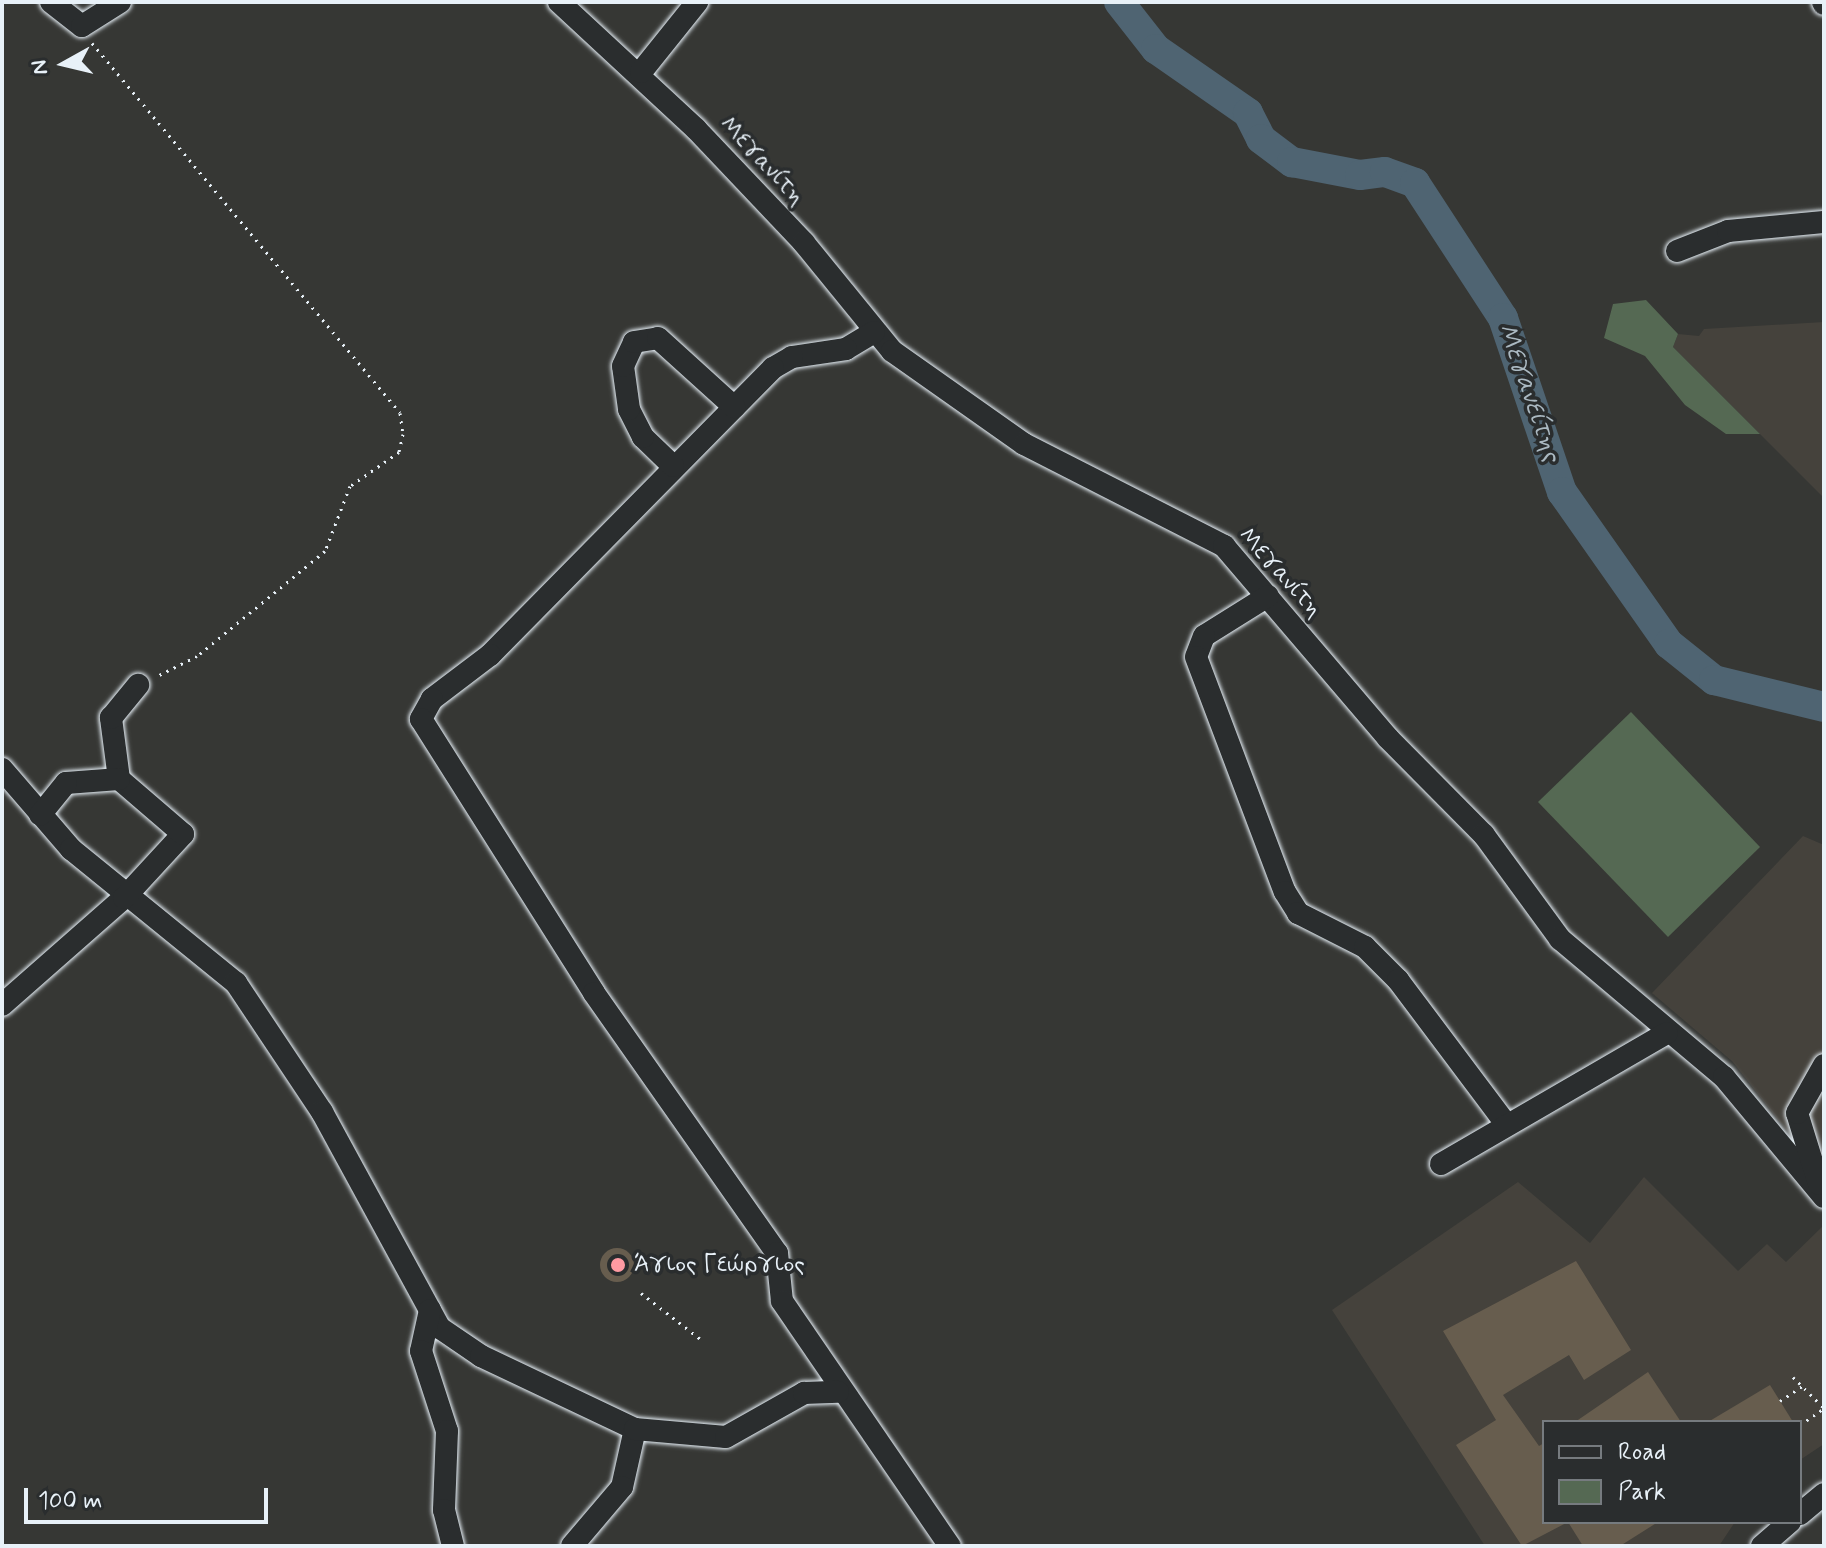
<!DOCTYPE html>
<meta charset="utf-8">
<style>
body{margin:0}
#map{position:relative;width:1826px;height:1548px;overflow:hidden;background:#363734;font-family:Mynerve,sans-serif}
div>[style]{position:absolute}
.built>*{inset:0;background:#45423c}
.green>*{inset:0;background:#556953}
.river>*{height:30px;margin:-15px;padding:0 15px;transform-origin:15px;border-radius:15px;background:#4f6472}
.building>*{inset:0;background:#675d4e}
.round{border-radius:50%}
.path>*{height:3px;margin-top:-1.5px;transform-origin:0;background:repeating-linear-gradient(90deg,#e8f1f8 0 2px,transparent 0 8px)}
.roads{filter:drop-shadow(0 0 2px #e8f1f8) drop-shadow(0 0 2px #e8f1f8)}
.minor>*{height:22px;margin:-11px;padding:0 11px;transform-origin:11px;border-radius:11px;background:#2a2d2e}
.dots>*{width:22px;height:22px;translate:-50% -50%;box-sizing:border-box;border:4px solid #2a2d2e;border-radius:50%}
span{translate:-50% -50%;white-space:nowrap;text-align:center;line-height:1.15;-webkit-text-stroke:7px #2a2d2e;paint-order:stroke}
.street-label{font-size:24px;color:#e8f1f8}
.poi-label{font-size:24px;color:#e8f1f8}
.left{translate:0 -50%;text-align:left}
.water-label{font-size:26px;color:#abb9c2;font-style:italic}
.frame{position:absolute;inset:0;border:4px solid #e8f1f8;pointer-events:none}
.legend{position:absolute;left:1542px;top:1420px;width:260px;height:104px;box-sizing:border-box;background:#2a2d2e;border:2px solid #767b7f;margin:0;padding:10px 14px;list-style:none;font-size:24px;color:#e8f1f8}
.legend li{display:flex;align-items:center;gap:16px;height:40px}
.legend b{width:40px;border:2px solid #767b7f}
.north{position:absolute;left:24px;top:24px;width:80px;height:80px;-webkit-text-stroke:6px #2a2d2e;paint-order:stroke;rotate:262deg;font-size:22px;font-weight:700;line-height:32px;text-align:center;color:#e8f1f8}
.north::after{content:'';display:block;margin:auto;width:28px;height:36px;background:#e8f1f8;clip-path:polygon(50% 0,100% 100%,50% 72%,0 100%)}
.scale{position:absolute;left:24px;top:1488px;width:244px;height:36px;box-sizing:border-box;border:4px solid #e8f1f8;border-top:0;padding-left:10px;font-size:24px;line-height:28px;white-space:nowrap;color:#e8f1f8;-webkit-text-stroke:6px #2a2d2e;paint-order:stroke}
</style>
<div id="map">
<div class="built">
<i style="clip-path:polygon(1824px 322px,1824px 498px,1673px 347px,1678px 334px,1699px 336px,1704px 329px)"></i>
<i style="clip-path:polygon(1803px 836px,1824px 845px,1824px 1178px,1732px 1061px,1652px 993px)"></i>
<i style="clip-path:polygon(1644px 1177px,1738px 1271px,1767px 1244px,1786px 1262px,1824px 1225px,1824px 1444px,1800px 1460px,1800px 1422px,1544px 1422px,1544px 1522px,1735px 1522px,1719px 1546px,1485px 1546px,1332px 1310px,1518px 1182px,1590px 1243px)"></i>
</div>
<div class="green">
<i style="clip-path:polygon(1646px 300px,1678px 334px,1673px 347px,1760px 434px,1726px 434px,1685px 405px,1645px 356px,1604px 338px,1613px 304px)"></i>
<i style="clip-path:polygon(1631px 712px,1760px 847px,1668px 937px,1538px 802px)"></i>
</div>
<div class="river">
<i style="left:1119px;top:2px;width:60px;rotate:51.8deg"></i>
<i style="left:1156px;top:49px;width:112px;rotate:34.8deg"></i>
<i style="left:1248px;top:113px;width:29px;rotate:63deg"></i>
<i style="left:1261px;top:139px;width:39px;rotate:37deg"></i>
<i style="left:1292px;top:162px;width:69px;rotate:10.8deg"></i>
<i style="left:1360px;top:175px;width:25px;rotate:-7deg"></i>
<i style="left:1385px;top:172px;width:32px;rotate:20deg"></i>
<i style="left:1415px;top:183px;width:161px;rotate:56.9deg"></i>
<i style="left:1503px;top:318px;width:184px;rotate:71.3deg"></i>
<i style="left:1562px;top:492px;width:186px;rotate:54.9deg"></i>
<i style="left:1669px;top:644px;width:58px;rotate:38.7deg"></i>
<i style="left:1714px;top:680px;width:113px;rotate:13.8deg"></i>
</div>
<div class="building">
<i class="round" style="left:600px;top:1248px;width:34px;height:34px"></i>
<i style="clip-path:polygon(1576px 1261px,1631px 1350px,1584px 1380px,1569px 1355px,1503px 1395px,1539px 1446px,1544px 1443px,1544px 1522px,1658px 1522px,1620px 1546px,1583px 1546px,1568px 1522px,1522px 1546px,1456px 1445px,1496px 1420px,1443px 1331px)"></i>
<i style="clip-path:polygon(1648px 1372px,1681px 1422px,1575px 1422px)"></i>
<i style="clip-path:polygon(1770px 1385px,1793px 1422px,1708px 1422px)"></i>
</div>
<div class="path">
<i style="left:92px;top:43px;width:481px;rotate:50.2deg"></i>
<i style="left:400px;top:413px;width:21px;rotate:82deg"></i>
<i style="left:403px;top:434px;width:18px;rotate:103deg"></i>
<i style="left:399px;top:452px;width:60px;rotate:145.2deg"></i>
<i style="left:350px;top:486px;width:70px;rotate:111deg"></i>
<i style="left:325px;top:551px;width:166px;rotate:140.6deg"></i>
<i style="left:197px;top:656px;width:47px;rotate:153.4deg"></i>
<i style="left:641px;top:1293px;width:78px;rotate:37.7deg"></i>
<i style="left:1793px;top:1377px;width:44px;rotate:45deg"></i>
<i style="left:1780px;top:1401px;width:27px;rotate:-34deg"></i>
<i style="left:1800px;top:1425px;width:29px;rotate:-35deg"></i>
</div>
<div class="roads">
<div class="minor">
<i style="left:51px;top:2px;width:39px;rotate:38deg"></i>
<i style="left:82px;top:26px;width:45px;rotate:-32.3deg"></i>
<i style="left:559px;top:2px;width:187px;rotate:42.8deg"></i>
<i style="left:696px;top:129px;width:157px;rotate:46.5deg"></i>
<i style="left:804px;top:243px;width:139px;rotate:50.8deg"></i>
<i style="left:892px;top:351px;width:161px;rotate:35.2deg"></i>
<i style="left:1024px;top:444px;width:225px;rotate:27deg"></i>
<i style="left:1224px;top:546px;width:253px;rotate:49.5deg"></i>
<i style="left:1388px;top:738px;width:136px;rotate:45.3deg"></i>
<i style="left:1484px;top:835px;width:129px;rotate:53.8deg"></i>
<i style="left:1560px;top:939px;width:214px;rotate:40.1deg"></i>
<i style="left:1724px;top:1077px;width:156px;rotate:50.2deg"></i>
<i style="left:1823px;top:2px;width:2px;rotate:63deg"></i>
<i style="left:641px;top:72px;width:90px;rotate:-51.3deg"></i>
<i style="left:1677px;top:251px;width:55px;rotate:-21.4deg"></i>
<i style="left:1728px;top:231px;width:96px;rotate:-5.4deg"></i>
<i style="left:874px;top:332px;width:33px;rotate:149deg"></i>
<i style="left:846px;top:349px;width:55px;rotate:171.6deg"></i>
<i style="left:792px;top:357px;width:22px;rotate:150deg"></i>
<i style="left:773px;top:368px;width:403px;rotate:134.6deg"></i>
<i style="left:490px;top:655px;width:73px;rotate:142.8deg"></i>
<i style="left:432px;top:699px;width:23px;rotate:119deg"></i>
<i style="left:421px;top:719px;width:324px;rotate:57.7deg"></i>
<i style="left:594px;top:993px;width:318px;rotate:54.9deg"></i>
<i style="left:777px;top:1253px;width:48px;rotate:84.1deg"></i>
<i style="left:782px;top:1301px;width:297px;rotate:55.6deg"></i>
<i style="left:673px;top:466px;width:42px;rotate:-136deg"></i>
<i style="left:643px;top:437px;width:31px;rotate:-117deg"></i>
<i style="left:629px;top:409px;width:43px;rotate:-97.9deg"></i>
<i style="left:623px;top:366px;width:26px;rotate:-65deg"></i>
<i style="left:634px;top:342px;width:24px;rotate:-9deg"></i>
<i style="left:658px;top:338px;width:103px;rotate:42.2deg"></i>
<i style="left:1268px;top:596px;width:75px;rotate:148deg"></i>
<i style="left:1204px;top:636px;width:22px;rotate:111deg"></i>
<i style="left:1196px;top:657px;width:251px;rotate:69.3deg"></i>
<i style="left:1285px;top:892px;width:25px;rotate:58deg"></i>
<i style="left:1298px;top:913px;width:75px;rotate:26.9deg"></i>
<i style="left:1365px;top:947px;width:47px;rotate:45deg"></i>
<i style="left:1398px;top:980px;width:181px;rotate:53.1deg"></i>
<i style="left:2px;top:769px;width:106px;rotate:49.2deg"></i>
<i style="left:71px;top:849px;width:213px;rotate:39.1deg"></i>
<i style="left:236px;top:983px;width:155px;rotate:56.3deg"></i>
<i style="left:322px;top:1112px;width:246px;rotate:61.4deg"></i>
<i style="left:440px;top:1328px;width:50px;rotate:34.3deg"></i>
<i style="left:481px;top:1356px;width:170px;rotate:25.4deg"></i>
<i style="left:635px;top:1429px;width:59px;rotate:102.6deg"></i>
<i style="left:622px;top:1487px;width:77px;rotate:130.3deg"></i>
<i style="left:119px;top:779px;width:62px;rotate:-97.5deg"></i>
<i style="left:111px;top:718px;width:43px;rotate:-50.7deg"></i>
<i style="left:2px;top:1005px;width:162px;rotate:-41.3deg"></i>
<i style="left:124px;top:898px;width:87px;rotate:-47.3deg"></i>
<i style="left:183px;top:834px;width:84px;rotate:-139.3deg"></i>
<i style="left:119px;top:779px;width:53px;rotate:175.7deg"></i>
<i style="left:66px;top:783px;width:41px;rotate:129.1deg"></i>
<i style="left:1441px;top:1164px;width:261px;rotate:-30.1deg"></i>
<i style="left:1819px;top:1184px;width:74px;rotate:-107.2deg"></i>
<i style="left:1797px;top:1113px;width:55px;rotate:-60.6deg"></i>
<i style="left:430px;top:1310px;width:42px;rotate:102.4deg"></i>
<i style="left:421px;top:1351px;width:84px;rotate:72deg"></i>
<i style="left:447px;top:1431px;width:79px;rotate:92.2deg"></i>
<i style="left:444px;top:1510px;width:37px;rotate:76deg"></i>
<i style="left:635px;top:1429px;width:91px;rotate:5deg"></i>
<i style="left:726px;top:1437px;width:90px;rotate:-29.4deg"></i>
<i style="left:804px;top:1393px;width:34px;rotate:-2deg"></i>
<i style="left:1800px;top:1514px;width:31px;rotate:-40deg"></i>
<i style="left:1762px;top:1546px;width:37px;rotate:-41deg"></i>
</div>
</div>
<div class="dots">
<i style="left:618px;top:1265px;background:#ff9aa2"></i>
</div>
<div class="street-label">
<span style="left:762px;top:161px;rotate:47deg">Μεγανίτη</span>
<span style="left:1280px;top:573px;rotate:48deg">Μεγανίτη</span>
</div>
<div class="poi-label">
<span class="left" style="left:634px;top:1265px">Άγιος Γεώργιος</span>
</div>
<div class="water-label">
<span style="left:1528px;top:393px;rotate:71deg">Μεγανείτης</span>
</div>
<div class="frame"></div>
<ul class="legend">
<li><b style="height:10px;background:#2a2d2e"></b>Road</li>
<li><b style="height:22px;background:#556953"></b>Park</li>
</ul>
<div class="north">N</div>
<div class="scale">100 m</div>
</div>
